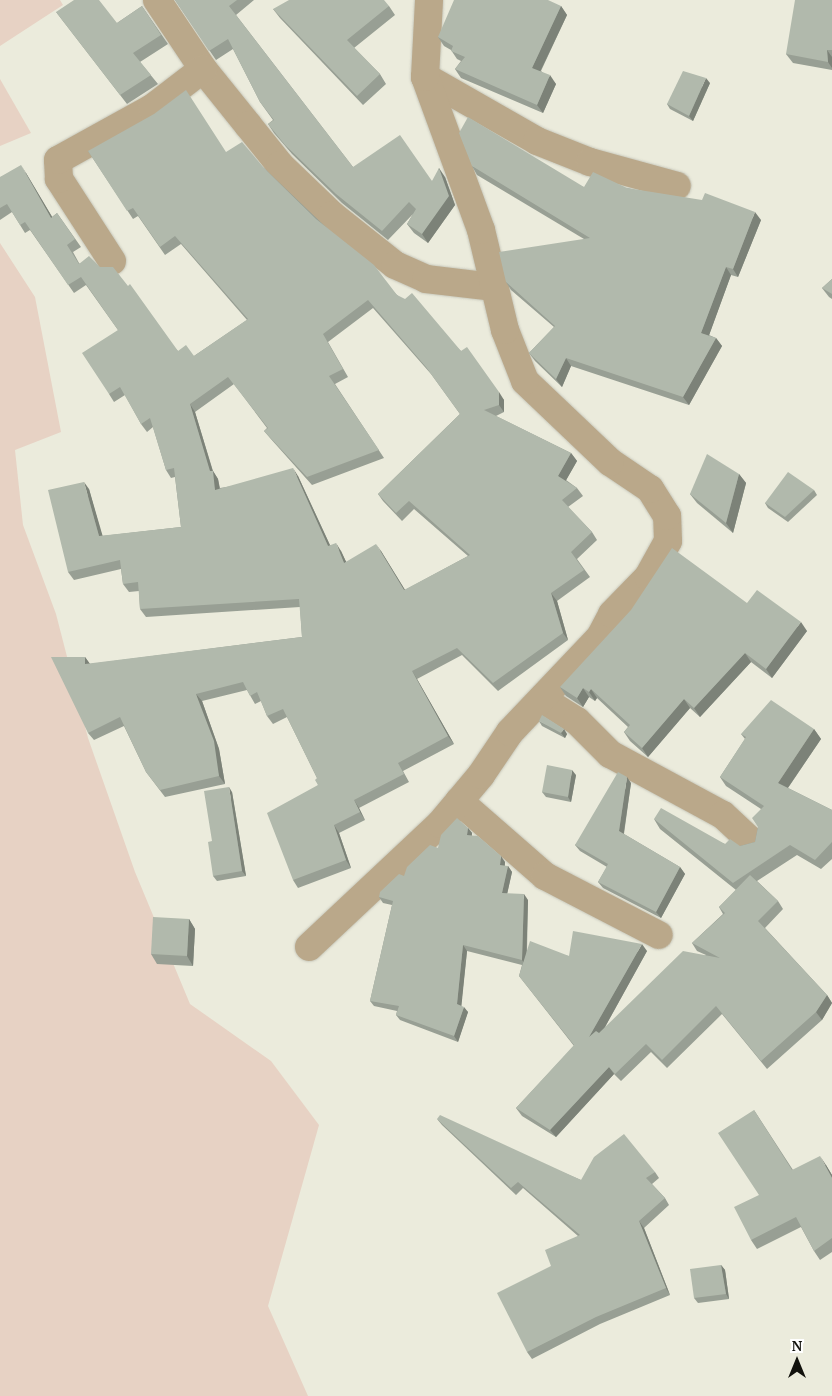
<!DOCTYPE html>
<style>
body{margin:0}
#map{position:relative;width:832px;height:1396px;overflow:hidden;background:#ebebdc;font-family:"PT Serif",serif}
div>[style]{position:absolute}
.green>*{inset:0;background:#e7d2c4}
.roads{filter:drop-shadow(0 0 1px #c8c8bb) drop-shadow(0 0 1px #c8c8bb)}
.street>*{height:28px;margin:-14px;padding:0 14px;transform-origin:14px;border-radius:14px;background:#baa88a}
.wall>*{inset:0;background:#989f94}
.shaded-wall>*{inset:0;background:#7c8278}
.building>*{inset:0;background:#b1b9ac}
span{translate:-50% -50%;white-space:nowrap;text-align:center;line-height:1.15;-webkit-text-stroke:4px #fff;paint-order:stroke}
.north{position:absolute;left:772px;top:1336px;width:50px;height:50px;-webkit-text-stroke:4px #fff;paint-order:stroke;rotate:0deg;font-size:14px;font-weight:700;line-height:20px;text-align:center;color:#12120d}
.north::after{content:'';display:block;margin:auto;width:18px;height:22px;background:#12120d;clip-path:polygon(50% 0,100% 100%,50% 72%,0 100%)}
</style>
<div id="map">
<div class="green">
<i style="clip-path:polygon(0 0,60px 0,63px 5px,0 46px)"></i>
<i style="clip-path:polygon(0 79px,31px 133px,0 146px)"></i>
<i style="clip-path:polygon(0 243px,35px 297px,61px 432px,15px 450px,23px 525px,56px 614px,88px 738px,135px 872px,190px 1004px,271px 1061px,319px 1125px,268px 1306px,308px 1396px,0 1396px)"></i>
</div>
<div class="roads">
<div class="street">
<i style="left:157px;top:0;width:83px;rotate:56.3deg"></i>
<i style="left:203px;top:69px;width:72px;rotate:51.2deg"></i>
<i style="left:248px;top:125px;width:51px;rotate:51.3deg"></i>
<i style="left:280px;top:165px;width:72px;rotate:43.9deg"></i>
<i style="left:332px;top:215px;width:80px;rotate:38.4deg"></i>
<i style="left:395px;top:265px;width:34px;rotate:24deg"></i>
<i style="left:426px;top:279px;width:67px;rotate:6.8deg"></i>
<i style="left:425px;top:77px;width:129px;rotate:29.7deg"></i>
<i style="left:537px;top:141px;width:57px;rotate:21.6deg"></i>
<i style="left:590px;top:162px;width:90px;rotate:15.4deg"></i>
<i style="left:112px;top:261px;width:98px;rotate:-122.9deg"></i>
<i style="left:59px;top:179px;width:19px;rotate:-93deg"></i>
<i style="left:58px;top:160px;width:107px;rotate:-29deg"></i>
<i style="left:152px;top:108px;width:64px;rotate:-37.4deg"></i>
<i style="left:542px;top:699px;width:41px;rotate:32.2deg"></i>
<i style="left:577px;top:721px;width:47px;rotate:45deg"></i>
<i style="left:610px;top:754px;width:128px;rotate:28.4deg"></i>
<i style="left:723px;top:815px;width:37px;rotate:43deg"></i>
<i style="left:459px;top:801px;width:114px;rotate:41.1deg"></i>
<i style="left:545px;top:876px;width:128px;rotate:27.4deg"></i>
<i style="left:309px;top:947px;width:180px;rotate:-43.2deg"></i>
<i style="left:440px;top:824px;width:64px;rotate:-50.1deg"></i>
<i style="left:481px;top:775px;width:52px;rotate:-56deg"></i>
<i style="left:510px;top:732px;width:131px;rotate:-46.5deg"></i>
<i style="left:600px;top:637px;width:26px;rotate:-62deg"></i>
<i style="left:612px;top:614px;width:52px;rotate:-45.8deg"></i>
<i style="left:648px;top:577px;width:41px;rotate:-60.9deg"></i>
<i style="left:668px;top:541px;width:25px;rotate:-92deg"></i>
<i style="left:667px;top:516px;width:32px;rotate:-122deg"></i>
<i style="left:650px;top:489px;width:48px;rotate:-146deg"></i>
<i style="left:610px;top:462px;width:117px;rotate:-136.4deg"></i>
<i style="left:525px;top:381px;width:55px;rotate:-111.4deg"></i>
<i style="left:505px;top:330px;width:103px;rotate:-103.5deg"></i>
<i style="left:481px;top:230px;width:163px;rotate:-110.1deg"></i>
<i style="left:425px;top:77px;width:77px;rotate:-87deg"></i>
</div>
</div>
<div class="wall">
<i style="clip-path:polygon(175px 0,254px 0,236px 15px,353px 167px,432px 181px,445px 177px,455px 205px,428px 243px,414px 233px,407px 224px,413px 214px,388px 240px,342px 203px,292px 154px,274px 133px,268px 124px,273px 120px,260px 102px,233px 49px,216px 60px)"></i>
<i style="clip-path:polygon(832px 0,832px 70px,793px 63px,786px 54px)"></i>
<i style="clip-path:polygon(142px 6px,168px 44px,140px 62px,158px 84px,127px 104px,56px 12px,117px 23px)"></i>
<i style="clip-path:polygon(389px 6px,395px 15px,354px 48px,380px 74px,386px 84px,363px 105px,280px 18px,273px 9px)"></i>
<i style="clip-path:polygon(561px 6px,567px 15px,541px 71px,556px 84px,543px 113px,461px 78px,455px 69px,461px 61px,457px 59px,451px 50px,444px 46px,438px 37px)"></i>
<i style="clip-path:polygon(710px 83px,693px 121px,670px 109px,667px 104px)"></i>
<i style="clip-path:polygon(evenodd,88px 151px,226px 152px,264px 168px,397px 295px,461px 351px,504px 400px,504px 412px,496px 416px,571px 453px,577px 461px,566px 480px,577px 488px,583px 496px,568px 507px,592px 532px,597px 540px,577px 559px,590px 577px,557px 601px,568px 640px,498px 691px,462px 655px,417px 679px,454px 744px,403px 771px,409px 782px,359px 808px,365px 820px,339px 833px,351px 868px,298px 888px,293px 880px,318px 785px,317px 778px,287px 717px,273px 724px,267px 716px,261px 701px,255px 704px,247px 690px,202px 701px,219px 749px,225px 784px,165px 797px,146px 772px,124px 726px,94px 740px,88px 733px,85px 657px,90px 664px,302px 637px,300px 607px,146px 617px,140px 609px,139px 591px,129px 592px,123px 584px,121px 569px,74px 580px,68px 572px,89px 489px,102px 536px,181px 527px,175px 477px,171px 478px,166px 470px,153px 427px,147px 432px,141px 424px,125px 395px,114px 402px,109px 394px,118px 330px,86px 285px,74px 293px,30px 230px,25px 233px,12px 212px,0 220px,0 177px,26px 173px,52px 217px,57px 213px,81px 247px,73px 252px,79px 263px,178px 351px,194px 356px,247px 320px,181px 244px,165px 255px,138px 216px,133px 219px,88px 151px,373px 308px,431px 374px,460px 414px,378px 494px,383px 501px,402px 521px,414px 509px,468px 556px,405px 590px,381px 551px,346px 562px,341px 551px,330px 545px,298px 476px,220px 488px,218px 479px,213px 471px,195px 412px,234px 384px,267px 428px,264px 431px,270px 438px,312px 485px,384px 458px,335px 384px,348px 377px,328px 342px,373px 308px)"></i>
<i style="clip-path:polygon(472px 166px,584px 187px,627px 188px,761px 220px,738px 277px,731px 275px,709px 335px,716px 338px,722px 346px,689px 405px,571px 366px,562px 387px,535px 361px,529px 353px,554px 327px,511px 290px,506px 282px,584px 239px,477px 175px)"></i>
<i style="clip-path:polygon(832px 279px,832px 299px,829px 297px,822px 288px)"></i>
<i style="clip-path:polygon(739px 474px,746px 483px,733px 533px,697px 503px,690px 494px)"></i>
<i style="clip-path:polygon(814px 490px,817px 495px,788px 522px,768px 508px,765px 503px)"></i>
<i style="clip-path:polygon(747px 603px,807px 631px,772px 678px,751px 662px,700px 717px,690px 708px,648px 757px,630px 741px,624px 732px,628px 727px,597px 698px,595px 701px,589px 697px,583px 707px,566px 696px,560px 687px)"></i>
<i style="clip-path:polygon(539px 721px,567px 734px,565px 738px,542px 726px)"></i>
<i style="clip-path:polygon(814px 729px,821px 739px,788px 788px,832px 810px,832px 859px,821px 869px,797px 855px,757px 881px,778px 901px,783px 909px,765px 928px,827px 995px,832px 1003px,822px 1020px,767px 1069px,722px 1014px,667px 1068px,651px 1052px,621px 1081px,614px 1074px,556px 1137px,522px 1116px,516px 1108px,574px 1046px,519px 976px,522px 965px,467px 951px,461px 1006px,468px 1012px,458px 1042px,400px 1020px,396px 1015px,397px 1011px,374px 1006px,370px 1001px,392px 905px,383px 903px,379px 897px,404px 876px,438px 848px,468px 828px,472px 833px,472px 836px,505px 862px,505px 866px,508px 866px,512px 872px,507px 894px,528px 900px,527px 951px,569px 956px,647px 951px,605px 1027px,706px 955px,697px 951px,692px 943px,723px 914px,719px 907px,736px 890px,660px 829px,654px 819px,725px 844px,740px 846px,755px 842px,758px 827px,761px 809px,726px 786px,720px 777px,745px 739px,741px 734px)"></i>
<i style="clip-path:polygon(576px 775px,571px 802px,546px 797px,542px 792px)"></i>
<i style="clip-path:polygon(631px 783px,624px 834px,680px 867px,685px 874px,661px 918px,603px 888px,598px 882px,607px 867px,580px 851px,575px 845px)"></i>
<i style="clip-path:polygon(232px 792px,246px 876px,217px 881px,213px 876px)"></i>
<i style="clip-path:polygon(189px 919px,195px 929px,193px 966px,157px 964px,151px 954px)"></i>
<i style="clip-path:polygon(754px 1110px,793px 1170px,826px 1165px,832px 1175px,832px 1252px,820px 1260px,814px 1251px,801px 1227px,757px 1249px,751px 1240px,759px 1195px)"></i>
<i style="clip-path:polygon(437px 1119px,581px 1180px,655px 1172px,659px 1178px,652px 1184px,665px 1198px,669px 1205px,644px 1228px,670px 1295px,600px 1324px,532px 1359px,527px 1352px,551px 1266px,578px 1236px,523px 1188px,516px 1195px,442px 1125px)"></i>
<i style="clip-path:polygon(721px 1265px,725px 1270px,729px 1299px,698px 1303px,694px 1298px)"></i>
</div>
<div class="shaded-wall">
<i style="clip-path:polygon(561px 6px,567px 15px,538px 76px,532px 68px)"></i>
<i style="clip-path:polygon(827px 50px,832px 57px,832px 68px,828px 62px)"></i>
<i style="clip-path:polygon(550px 75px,556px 84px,543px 113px,537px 105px)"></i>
<i style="clip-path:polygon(706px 78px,710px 83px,693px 121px,689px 116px)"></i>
<i style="clip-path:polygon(21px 165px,26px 173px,57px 225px,51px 218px)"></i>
<i style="clip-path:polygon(439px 168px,445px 177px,455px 205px,428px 243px,422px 234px)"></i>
<i style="clip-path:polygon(755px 212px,761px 220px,738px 277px,733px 269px)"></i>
<i style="clip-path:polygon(726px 267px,731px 275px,707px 341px,701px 333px)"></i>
<i style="clip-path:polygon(716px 338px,722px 346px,689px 405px,683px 397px)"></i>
<i style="clip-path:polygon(566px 358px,571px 366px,562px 387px,556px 379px)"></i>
<i style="clip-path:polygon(499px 392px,504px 400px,504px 412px,499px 405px)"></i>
<i style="clip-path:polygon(190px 404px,195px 412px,213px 472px,213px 471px,218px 479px,221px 497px,215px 490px)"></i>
<i style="clip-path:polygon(571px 453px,577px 461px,564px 484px,558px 476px)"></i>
<i style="clip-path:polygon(293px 468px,298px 476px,334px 554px,328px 546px)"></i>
<i style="clip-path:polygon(739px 474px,746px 483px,733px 533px,726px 523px)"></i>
<i style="clip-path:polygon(84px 482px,89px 489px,105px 544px,99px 536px)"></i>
<i style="clip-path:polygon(336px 543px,341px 551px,350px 570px,344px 563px)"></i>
<i style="clip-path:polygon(376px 544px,381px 551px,410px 598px,404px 590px)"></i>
<i style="clip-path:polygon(551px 593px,557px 601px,568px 640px,563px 633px)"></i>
<i style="clip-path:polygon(801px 622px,807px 631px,772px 678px,766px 669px)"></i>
<i style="clip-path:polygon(745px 653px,751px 662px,700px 717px,694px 708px)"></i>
<i style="clip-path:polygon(85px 657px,90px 664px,85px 664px)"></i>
<i style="clip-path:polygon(412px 671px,417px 679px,454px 744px,448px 736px)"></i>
<i style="clip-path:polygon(583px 688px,589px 697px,583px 707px,577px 698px)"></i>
<i style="clip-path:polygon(591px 689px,597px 698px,595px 701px,589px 692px)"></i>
<i style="clip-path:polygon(196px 694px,202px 701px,219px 749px,225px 784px,219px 776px)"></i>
<i style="clip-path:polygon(684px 699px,690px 708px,648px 757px,642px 748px)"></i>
<i style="clip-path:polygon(564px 729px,567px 734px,565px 738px,561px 733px)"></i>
<i style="clip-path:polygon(814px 729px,821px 739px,785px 792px,778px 783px)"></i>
<i style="clip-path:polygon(572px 770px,576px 775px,571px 802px,568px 797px)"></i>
<i style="clip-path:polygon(627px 777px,631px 783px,623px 838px,619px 831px)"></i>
<i style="clip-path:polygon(229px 787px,232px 792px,246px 876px,242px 871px)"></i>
<i style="clip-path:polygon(354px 800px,359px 808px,365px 820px,360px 812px)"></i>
<i style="clip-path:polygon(334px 825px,339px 833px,351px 868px,346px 860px)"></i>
<i style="clip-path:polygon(468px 828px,472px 833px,471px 841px,467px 835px)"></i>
<i style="clip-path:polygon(501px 856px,505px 862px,504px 870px,500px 865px)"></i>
<i style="clip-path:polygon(508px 866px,512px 872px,506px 899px,502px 893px)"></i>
<i style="clip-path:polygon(680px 867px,685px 874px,661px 918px,656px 912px)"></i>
<i style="clip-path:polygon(524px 894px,528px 900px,526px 966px,522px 960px)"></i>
<i style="clip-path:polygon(189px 919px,195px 929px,193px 966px,187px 956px)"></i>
<i style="clip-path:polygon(642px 944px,647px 951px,595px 1045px,589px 1037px)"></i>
<i style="clip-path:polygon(463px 945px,467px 951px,461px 1010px,457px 1004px)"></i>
<i style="clip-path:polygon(827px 995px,832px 1003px,822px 1020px,816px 1012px)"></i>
<i style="clip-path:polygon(464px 1007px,468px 1012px,458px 1042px,454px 1036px)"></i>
<i style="clip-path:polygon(609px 1067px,614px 1074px,556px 1137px,550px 1130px)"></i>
<i style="clip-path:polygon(820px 1156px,826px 1165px,832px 1175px,832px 1178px)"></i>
<i style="clip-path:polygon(639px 1221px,644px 1228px,670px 1295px,666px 1288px)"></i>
<i style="clip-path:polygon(721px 1265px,725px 1270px,729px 1299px,726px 1294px)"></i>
</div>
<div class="building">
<i style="clip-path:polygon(74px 0,99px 0,117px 23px,142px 6px,161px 35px,133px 53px,151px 75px,120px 95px,56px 12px)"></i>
<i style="clip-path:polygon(175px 0,237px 0,229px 6px,353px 167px,400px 135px,432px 181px,439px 168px,449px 196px,422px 234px,407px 224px,416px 209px,409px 202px,382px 231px,336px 194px,285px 145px,268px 124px,274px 120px,260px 102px,228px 39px,209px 51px)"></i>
<i style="clip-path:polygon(289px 0,384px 0,389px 6px,347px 40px,380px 74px,357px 96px,273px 9px)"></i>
<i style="clip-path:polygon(454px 0,548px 0,561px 6px,532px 68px,550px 75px,537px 105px,455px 69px,465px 57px,451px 51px,453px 46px,438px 37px)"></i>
<i style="clip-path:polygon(795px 0,832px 0,832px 50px,827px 50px,828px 62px,786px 54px)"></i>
<i style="clip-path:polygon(683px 71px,706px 78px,689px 116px,667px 104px)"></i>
<i style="clip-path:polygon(evenodd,186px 90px,226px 152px,242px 142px,264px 168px,316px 219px,374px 265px,397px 295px,405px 299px,412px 293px,461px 351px,467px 347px,499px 392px,499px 405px,484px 410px,571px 453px,558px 476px,577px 488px,562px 500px,592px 532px,571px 552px,584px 570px,551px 593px,563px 633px,493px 683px,457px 648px,412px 671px,448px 736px,398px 763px,404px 774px,354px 800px,360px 812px,334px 825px,346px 860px,293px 880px,267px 813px,318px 785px,315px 780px,317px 778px,283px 709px,267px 716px,257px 692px,250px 696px,243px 682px,196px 694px,214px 741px,219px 776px,160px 790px,146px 772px,120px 717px,88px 733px,51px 657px,85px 657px,85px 664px,302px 637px,299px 599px,140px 609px,138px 582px,123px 584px,120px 560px,68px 572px,48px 490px,84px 482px,99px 536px,181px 527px,174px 468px,166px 470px,150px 418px,141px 424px,120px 387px,109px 394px,82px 353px,118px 330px,81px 277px,68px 285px,25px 222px,20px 225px,7px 204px,0 208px,0 177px,21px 165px,51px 218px,57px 213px,75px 239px,67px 245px,79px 264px,89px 256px,100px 267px,113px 267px,128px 286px,130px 284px,178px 351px,186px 345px,194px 356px,248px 319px,175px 236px,160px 247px,133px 208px,127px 211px,88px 151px,154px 114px,186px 90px,368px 300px,426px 367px,460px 414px,378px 494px,396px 513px,409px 501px,470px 555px,404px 590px,376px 544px,344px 563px,336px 543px,328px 546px,293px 468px,215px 490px,213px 471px,210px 471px,190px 404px,228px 377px,268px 428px,264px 431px,307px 477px,379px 450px,329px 376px,343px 369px,323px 334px,368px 300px)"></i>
<i style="clip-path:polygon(468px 117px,584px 187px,593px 172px,627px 188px,702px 200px,705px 193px,755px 212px,733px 269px,726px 267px,701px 333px,716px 338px,683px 397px,566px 358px,556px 379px,529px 353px,555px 326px,506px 282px,499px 252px,590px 238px,472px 166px,459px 133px)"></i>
<i style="clip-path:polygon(832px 279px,832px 294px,822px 288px)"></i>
<i style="clip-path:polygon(707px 454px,739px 474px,726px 523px,690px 494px)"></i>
<i style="clip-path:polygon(788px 472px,814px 490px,785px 517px,765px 503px)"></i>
<i style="clip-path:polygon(672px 548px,747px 603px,757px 590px,801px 622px,766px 669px,745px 653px,694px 708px,684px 699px,642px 748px,624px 732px,630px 725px,591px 689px,589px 692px,583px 688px,577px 698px,560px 687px,631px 610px)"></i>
<i style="clip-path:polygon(771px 700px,814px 729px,778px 783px,832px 810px,832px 842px,815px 860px,790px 845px,733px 883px,654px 819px,661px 808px,725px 844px,730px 839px,740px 846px,755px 842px,758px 827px,752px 818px,764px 806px,720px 777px,746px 737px,741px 734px)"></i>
<i style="clip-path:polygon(542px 715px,564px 729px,561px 733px,539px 721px)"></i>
<i style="clip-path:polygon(547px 765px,572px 770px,568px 797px,542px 792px)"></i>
<i style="clip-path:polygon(618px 772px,627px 777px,619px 831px,680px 867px,656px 912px,598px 882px,608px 864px,575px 845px)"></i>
<i style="clip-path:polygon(229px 787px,242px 871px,213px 876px,208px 842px,212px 841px,204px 791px)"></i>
<i style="clip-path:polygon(457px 818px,468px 828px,467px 835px,478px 836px,501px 856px,500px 865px,508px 866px,502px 893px,524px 894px,522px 960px,463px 945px,457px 1004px,464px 1007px,454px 1036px,396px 1015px,399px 1006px,370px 1001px,393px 901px,379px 897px,380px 892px,399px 874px,404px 876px,407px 867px,430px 845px,438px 848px,441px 835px)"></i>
<i style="clip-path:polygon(750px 875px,778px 901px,758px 921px,827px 995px,816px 1012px,761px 1061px,716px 1006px,662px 1060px,646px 1044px,615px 1074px,609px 1067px,550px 1130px,516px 1108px,574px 1045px,519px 976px,530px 941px,569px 956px,573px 931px,642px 944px,589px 1037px,596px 1031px,599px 1033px,683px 951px,720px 958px,692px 943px,725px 913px,719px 907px)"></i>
<i style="clip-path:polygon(153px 917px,189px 919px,187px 956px,151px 954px)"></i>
<i style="clip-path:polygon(754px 1110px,792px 1170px,820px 1156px,832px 1178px,832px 1238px,814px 1251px,796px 1217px,751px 1240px,734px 1207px,759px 1195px,718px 1133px)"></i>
<i style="clip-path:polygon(440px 1115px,581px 1180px,594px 1157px,624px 1134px,655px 1172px,646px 1178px,665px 1198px,639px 1221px,666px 1288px,596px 1317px,527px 1352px,497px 1293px,551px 1266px,545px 1250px,580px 1235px,518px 1182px,511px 1188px,437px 1119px)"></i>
<i style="clip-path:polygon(721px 1265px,726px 1294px,694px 1298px,690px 1269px)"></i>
</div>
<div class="north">N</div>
</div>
